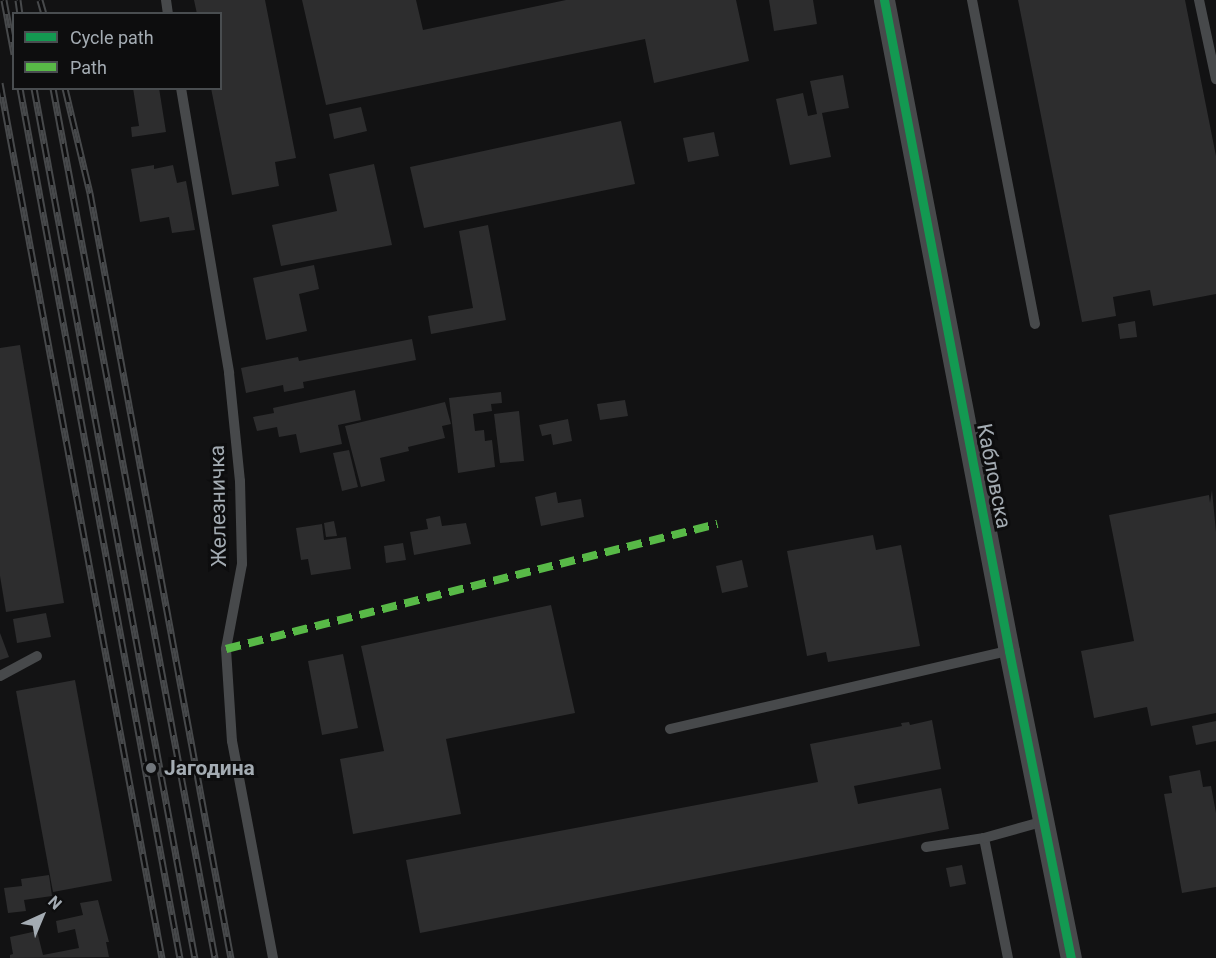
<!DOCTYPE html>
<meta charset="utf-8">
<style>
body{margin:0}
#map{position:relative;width:1216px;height:958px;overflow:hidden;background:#121213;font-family:Roboto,sans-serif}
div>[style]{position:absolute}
.building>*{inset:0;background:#2d2d2e}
.lane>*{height:10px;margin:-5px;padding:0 5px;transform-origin:5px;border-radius:5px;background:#47494b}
.street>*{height:21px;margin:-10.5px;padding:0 10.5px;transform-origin:10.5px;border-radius:10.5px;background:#47494b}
.rail>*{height:7px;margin-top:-3.5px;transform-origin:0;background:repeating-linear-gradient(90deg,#0d0d0e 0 14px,#47494b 0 28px);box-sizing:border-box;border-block:2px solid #47494b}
.quiet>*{height:8px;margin-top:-4px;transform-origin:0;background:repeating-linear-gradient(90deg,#58b947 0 15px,transparent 0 23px)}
.cycleway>*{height:9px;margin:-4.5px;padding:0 4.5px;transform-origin:4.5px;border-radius:4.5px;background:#139951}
.dots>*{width:16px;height:16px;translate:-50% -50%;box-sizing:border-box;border:3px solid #0d0d0e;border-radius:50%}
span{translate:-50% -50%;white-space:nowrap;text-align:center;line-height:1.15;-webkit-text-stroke:6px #0d0d0e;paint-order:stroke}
.street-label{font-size:21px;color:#a4acb3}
.poi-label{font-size:21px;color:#a4acb3;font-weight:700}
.left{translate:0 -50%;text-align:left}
.legend{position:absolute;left:12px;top:12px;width:210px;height:78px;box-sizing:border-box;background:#0d0d0e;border:2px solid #494d50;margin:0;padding:8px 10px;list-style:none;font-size:18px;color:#a4acb3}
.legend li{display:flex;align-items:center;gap:12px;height:30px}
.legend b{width:30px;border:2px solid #494d50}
.north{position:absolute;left:12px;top:886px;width:60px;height:60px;-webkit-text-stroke:4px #0d0d0e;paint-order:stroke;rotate:44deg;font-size:16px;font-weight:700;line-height:24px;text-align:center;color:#a4acb3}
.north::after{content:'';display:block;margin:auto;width:21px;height:27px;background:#a4acb3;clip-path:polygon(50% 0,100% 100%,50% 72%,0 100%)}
</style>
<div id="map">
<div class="building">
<i style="clip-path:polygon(194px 0,265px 0,296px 158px,275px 162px,279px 186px,232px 195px,211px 88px,220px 88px,220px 14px,197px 14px)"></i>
<i style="clip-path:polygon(302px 0,416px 0,423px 30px,566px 0,736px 0,749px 61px,654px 83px,645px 39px,326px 105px)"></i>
<i style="clip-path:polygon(769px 0,813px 0,817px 24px,774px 31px)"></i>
<i style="clip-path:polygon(1018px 0,1185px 0,1216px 156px,1216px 294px,1153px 306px,1150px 290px,1113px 297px,1116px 316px,1082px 322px)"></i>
<i style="clip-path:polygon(843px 75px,849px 108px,822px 113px,831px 157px,790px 165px,776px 99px,803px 93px,808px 116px,817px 114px,810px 81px)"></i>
<i style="clip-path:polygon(133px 88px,159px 88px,166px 132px,132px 137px,131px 127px,139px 126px)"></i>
<i style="clip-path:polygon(361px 107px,367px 131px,334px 139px,329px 114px)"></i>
<i style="clip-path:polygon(621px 121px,635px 184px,424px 228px,410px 167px)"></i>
<i style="clip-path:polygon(714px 132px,719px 156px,688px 162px,683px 138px)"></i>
<i style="clip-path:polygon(374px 164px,392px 245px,281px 266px,272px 225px,337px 211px,329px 174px)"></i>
<i style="clip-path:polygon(154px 165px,154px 169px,173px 165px,177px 183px,186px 181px,195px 230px,172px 233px,169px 217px,140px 222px,131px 169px)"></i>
<i style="clip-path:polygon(488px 225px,506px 320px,431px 334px,428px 316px,473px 308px,459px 231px)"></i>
<i style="clip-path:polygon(314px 265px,319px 289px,299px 294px,307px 331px,266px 340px,253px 278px)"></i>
<i style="clip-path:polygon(1135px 321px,1137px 337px,1120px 339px,1118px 324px)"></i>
<i style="clip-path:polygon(412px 339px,416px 360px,303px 382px,304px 388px,284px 392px,283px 385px,246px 393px,241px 368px,298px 357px,299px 361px)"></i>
<i style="clip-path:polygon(20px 345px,64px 603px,6px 612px,0 576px,0 348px)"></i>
<i style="clip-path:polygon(355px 390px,361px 420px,338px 425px,342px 444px,300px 453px,296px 434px,279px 437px,277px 427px,257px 431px,253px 417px,274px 413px,273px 408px)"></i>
<i style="clip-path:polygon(501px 392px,502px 403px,491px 404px,492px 411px,473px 414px,475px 431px,484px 430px,485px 441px,492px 440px,495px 467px,458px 473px,449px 398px)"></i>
<i style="clip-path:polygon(625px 400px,628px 416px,600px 420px,597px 404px)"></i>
<i style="clip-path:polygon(445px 402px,451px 424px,442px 426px,445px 438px,408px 447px,409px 451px,380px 458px,385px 481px,361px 487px,345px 426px)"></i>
<i style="clip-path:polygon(519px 411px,524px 461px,500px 463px,494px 414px)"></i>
<i style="clip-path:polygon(568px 419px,572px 441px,553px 445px,551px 434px,542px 436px,539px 425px)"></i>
<i style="clip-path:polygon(349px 450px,358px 487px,342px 491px,333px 453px)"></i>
<i style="clip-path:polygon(1212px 490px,1216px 532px,1216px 713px,1151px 726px,1147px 707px,1094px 718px,1081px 651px,1134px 641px,1109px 515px,1209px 495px,1210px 503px)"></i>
<i style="clip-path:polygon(556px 492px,558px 503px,581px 499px,584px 517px,541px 526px,535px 497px)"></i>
<i style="clip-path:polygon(440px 516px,442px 526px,466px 523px,471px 544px,414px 555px,410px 532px,428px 529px,426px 519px)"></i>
<i style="clip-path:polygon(334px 521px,337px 536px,326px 537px,324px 523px)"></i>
<i style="clip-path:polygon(322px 524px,324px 540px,346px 537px,351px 569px,311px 575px,308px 559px,301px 560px,296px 528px)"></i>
<i style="clip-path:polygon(873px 535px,876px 550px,901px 545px,920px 646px,828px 662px,826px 652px,807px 656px,787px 551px)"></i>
<i style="clip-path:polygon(403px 543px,406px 560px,386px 563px,384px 546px)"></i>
<i style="clip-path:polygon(742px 560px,748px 587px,722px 593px,716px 566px)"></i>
<i style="clip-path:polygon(551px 605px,575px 713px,446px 739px,461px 814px,353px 834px,340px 759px,384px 751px,361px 646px)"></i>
<i style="clip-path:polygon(46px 613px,51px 637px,17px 643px,13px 619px)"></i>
<i style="clip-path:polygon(0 633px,9px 657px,0 660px)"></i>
<i style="clip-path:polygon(343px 654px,358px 728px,322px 735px,308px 661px)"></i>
<i style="clip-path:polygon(75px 680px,112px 881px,53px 892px,16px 691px)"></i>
<i style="clip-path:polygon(932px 720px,941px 769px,854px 786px,858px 804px,941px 788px,949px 829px,420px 933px,406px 860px,818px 782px,810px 744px,902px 726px,901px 723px,909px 722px,910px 725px)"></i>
<i style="clip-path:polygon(1216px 721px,1216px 741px,1196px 745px,1192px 726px)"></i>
<i style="clip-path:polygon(1200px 770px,1203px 787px,1211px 786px,1216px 813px,1216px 887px,1182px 893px,1164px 794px,1172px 793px,1169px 776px)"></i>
<i style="clip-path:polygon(962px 865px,966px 884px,950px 887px,946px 868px)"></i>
<i style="clip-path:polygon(49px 875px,52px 896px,24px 900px,26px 911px,8px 913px,4px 888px,22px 886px,21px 879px)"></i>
<i style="clip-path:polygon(98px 900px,109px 942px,106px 942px,109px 957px,10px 958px,10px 955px,13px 954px,10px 937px,37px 931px,43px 955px,79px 948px,75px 929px,58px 933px,56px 921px,83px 915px,80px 903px)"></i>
</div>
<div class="lane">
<i style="left:166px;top:0;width:14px;rotate:82deg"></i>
<i style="left:972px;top:0;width:330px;rotate:79deg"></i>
<i style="left:1199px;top:0;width:81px;rotate:77.9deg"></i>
<i style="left:181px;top:88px;width:289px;rotate:80.4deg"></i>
<i style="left:229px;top:373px;width:109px;rotate:84.2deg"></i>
<i style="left:240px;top:481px;width:83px;rotate:88.6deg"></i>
<i style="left:242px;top:564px;width:86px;rotate:100.7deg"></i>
<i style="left:226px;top:649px;width:92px;rotate:86.3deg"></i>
<i style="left:232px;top:741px;width:221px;rotate:79.3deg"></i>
<i style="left:0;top:676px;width:42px;rotate:-28.4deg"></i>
<i style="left:670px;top:729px;width:348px;rotate:-13deg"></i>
<i style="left:984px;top:838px;width:122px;rotate:78.7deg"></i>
<i style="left:926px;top:847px;width:59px;rotate:-8.8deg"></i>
<i style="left:984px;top:838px;width:63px;rotate:-15.6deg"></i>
</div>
<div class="street">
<i style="left:884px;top:0;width:663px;rotate:79.13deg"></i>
<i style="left:1009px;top:651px;width:313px;rotate:78.6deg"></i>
</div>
<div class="rail">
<i style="left:4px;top:0;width:55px;rotate:79.5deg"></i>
<i style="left:18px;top:0;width:14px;rotate:82deg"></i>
<i style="left:40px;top:0;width:15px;rotate:74deg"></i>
<i style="left:0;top:83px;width:890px;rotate:79.51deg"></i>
<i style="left:20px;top:88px;width:885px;rotate:79.58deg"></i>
<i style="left:34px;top:88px;width:885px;rotate:79.52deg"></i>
<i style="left:53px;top:88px;width:885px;rotate:79.45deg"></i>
<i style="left:65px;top:88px;width:108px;rotate:76.6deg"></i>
<i style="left:90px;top:193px;width:778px;rotate:79.56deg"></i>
</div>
<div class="quiet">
<i style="left:226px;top:649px;width:507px;rotate:-14.28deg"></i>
</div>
<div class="cycleway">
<i style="left:884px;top:0;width:663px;rotate:79.13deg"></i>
<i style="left:1009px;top:651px;width:313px;rotate:78.6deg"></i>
</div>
<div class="dots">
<i style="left:151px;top:768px;background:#71767b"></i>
</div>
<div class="street-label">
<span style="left:994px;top:476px;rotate:79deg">Кабловска</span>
<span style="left:218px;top:506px;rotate:-91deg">Железничка</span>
</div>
<div class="poi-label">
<span class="left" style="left:164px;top:768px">Јагодина</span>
</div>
<ul class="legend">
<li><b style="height:8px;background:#139951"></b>Cycle path</li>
<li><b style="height:8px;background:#58b947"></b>Path</li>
</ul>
<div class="north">N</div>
</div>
